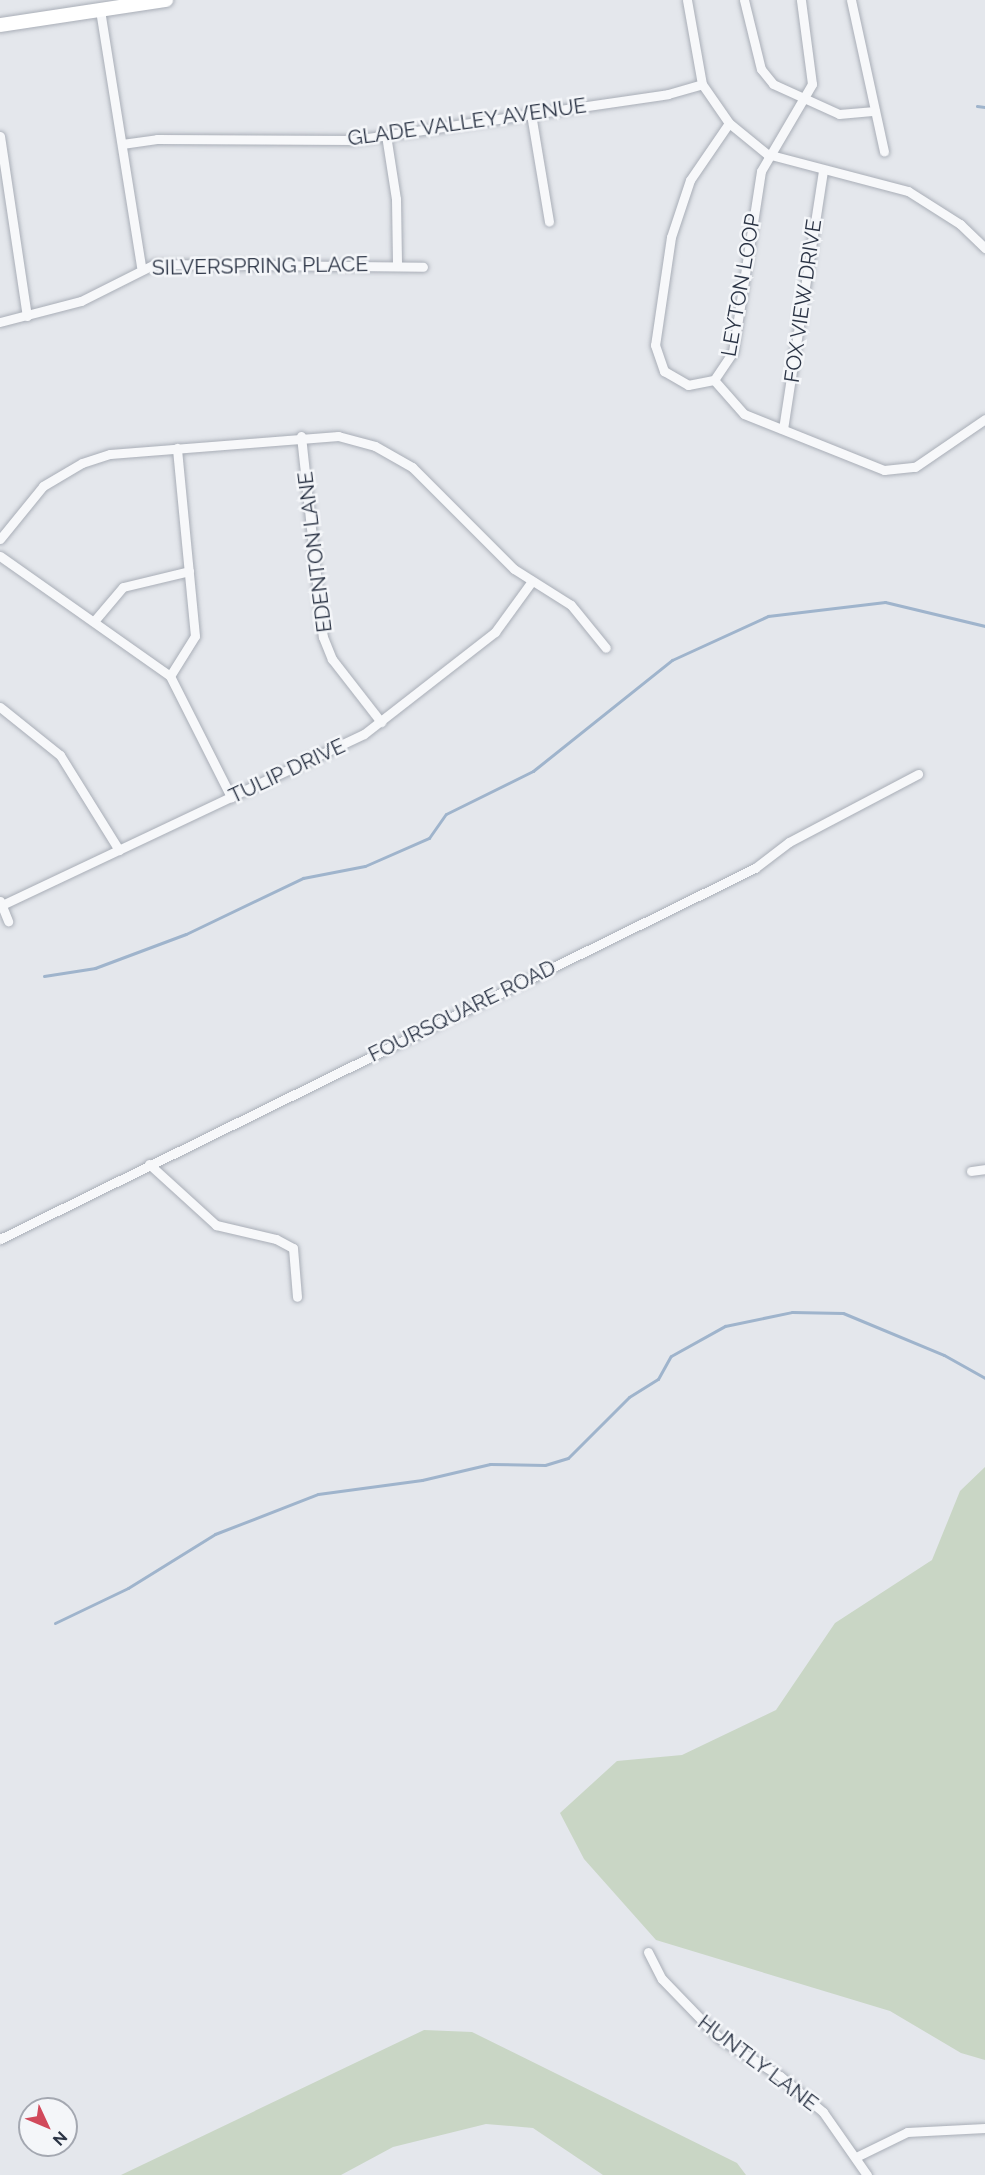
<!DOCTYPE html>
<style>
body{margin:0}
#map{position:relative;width:985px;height:2175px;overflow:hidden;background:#e4e7ec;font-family:Raleway,sans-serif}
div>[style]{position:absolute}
.green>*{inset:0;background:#c9d6c5}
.stream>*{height:3px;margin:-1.5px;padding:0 1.5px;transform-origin:1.5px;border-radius:1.5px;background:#9fb4cc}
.roads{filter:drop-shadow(0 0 2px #a9aeb7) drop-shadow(0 0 2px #a9aeb7)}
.street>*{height:9px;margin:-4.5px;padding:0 4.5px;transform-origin:4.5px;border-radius:4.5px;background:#f7f8fa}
.secondary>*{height:14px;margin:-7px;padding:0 7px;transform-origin:7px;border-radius:7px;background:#fff}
span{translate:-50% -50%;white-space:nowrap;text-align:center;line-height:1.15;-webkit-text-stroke:5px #f4f6f9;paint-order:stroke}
.street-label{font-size:21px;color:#2b3445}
.north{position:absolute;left:18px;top:2097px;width:60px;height:60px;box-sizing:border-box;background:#f4f6f9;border:2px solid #a4a8b1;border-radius:50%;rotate:134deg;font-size:16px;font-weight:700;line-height:24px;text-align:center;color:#2b3445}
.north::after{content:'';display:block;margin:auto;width:21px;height:27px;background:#d1495b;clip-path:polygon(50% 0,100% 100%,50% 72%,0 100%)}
</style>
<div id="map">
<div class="green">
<i style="clip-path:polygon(985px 1467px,985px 2060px,961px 2053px,890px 2011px,656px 1940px,584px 1859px,560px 1813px,617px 1761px,682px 1755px,776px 1710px,835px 1623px,932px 1560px,960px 1491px)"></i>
<i style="clip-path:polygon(424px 2030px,472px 2032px,737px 2163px,746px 2175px,603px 2175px,533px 2128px,486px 2124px,393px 2147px,341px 2175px,121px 2175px)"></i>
</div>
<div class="stream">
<i style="left:977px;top:106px;width:8px;rotate:7deg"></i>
<i style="left:44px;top:976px;width:52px;rotate:-8.9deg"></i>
<i style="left:95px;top:968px;width:97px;rotate:-20.5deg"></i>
<i style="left:186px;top:934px;width:130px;rotate:-25.6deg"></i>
<i style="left:303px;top:878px;width:63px;rotate:-11deg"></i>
<i style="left:365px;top:866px;width:70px;rotate:-23.6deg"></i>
<i style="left:429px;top:838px;width:29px;rotate:-55deg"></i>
<i style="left:446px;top:814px;width:97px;rotate:-26.3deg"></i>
<i style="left:533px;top:771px;width:178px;rotate:-38.6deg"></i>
<i style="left:672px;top:660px;width:106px;rotate:-24.6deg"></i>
<i style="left:768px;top:616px;width:118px;rotate:-6.8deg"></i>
<i style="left:885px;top:602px;width:103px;rotate:13.5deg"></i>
<i style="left:55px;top:1623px;width:81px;rotate:-25.6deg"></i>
<i style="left:128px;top:1588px;width:102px;rotate:-31.8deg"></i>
<i style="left:215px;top:1534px;width:110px;rotate:-21.2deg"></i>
<i style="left:318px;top:1494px;width:105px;rotate:-7.7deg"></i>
<i style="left:422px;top:1480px;width:70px;rotate:-13.2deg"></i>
<i style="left:490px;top:1464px;width:55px;rotate:1deg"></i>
<i style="left:545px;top:1465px;width:24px;rotate:-17deg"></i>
<i style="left:568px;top:1458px;width:86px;rotate:-45deg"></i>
<i style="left:629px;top:1397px;width:34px;rotate:-32deg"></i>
<i style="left:658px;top:1379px;width:26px;rotate:-61deg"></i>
<i style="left:671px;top:1356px;width:62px;rotate:-29.1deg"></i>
<i style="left:725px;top:1326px;width:68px;rotate:-11.8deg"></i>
<i style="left:792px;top:1312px;width:51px;rotate:1.1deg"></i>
<i style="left:843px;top:1313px;width:109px;rotate:22.6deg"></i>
<i style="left:944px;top:1355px;width:47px;rotate:29.3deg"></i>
</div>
<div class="roads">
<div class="street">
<i style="left:687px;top:0;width:85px;rotate:79.9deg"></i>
<i style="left:702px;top:84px;width:47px;rotate:55.3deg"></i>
<i style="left:729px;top:123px;width:49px;rotate:39.2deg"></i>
<i style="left:767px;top:154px;width:146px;rotate:14.7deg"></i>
<i style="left:908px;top:191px;width:62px;rotate:32.4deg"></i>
<i style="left:960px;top:224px;width:35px;rotate:44deg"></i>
<i style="left:744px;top:0;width:71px;rotate:76.2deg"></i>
<i style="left:761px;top:69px;width:19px;rotate:51deg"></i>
<i style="left:773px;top:84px;width:72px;rotate:24.4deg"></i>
<i style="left:839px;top:114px;width:36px;rotate:-5deg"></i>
<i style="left:851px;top:0;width:155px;rotate:77.7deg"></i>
<i style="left:100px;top:10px;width:260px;rotate:80.9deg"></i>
<i style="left:531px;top:114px;width:109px;rotate:80.5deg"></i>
<i style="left:729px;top:123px;width:69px;rotate:124.4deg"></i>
<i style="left:690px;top:180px;width:60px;rotate:108.4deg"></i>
<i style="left:671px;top:237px;width:109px;rotate:98.4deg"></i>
<i style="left:655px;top:345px;width:28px;rotate:71deg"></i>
<i style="left:664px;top:371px;width:28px;rotate:30deg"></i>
<i style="left:688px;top:385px;width:26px;rotate:-11deg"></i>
<i style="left:714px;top:380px;width:34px;rotate:-56deg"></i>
<i style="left:733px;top:352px;width:183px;rotate:-81.2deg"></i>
<i style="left:761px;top:171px;width:101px;rotate:-59.6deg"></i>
<i style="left:812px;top:84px;width:85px;rotate:-97.5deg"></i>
<i style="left:386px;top:135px;width:65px;rotate:81.1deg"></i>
<i style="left:396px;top:199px;width:65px;rotate:89.1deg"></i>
<i style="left:0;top:136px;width:182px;rotate:81.5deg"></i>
<i style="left:122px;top:144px;width:35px;rotate:-8deg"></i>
<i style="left:157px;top:139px;width:197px;rotate:0.3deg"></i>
<i style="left:354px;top:140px;width:317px;rotate:-8.3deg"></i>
<i style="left:668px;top:94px;width:35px;rotate:-16deg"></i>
<i style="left:0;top:322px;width:84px;rotate:-14.5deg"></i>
<i style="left:81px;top:301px;width:83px;rotate:-26.6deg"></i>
<i style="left:155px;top:264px;width:268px;rotate:0.6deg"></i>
<i style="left:714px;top:380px;width:45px;rotate:48.6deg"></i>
<i style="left:744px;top:414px;width:151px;rotate:21.8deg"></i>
<i style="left:884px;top:470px;width:31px;rotate:-6deg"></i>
<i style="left:915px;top:467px;width:85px;rotate:-34.4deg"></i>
<i style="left:783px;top:429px;width:260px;rotate:-81.2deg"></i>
<i style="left:301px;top:436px;width:202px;rotate:83.8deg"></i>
<i style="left:323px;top:637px;width:24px;rotate:68deg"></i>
<i style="left:332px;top:659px;width:80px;rotate:52.1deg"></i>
<i style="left:0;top:539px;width:68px;rotate:-50.9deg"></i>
<i style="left:43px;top:486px;width:45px;rotate:-30.5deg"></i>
<i style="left:82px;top:463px;width:29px;rotate:-18deg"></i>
<i style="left:110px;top:454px;width:229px;rotate:-4.5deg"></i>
<i style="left:338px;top:436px;width:38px;rotate:15deg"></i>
<i style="left:375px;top:446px;width:43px;rotate:29.6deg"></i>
<i style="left:412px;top:467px;width:144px;rotate:45deg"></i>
<i style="left:514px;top:569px;width:67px;rotate:32.3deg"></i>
<i style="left:571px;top:605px;width:55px;rotate:50.9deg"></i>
<i style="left:0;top:556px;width:208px;rotate:35.2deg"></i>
<i style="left:170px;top:676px;width:136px;rotate:63.2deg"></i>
<i style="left:95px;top:620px;width:43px;rotate:-49.7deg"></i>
<i style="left:123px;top:587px;width:68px;rotate:-13.6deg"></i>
<i style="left:170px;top:676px;width:47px;rotate:-58deg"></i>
<i style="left:195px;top:636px;width:189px;rotate:-95.5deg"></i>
<i style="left:0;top:707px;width:77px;rotate:38.7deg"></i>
<i style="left:60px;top:755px;width:112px;rotate:58.2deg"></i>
<i style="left:0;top:901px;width:22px;rotate:68deg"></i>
<i style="left:2px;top:905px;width:400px;rotate:-25.3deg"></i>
<i style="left:364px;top:734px;width:166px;rotate:-37.9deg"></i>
<i style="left:495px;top:632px;width:63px;rotate:-54deg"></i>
<i style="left:149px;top:1164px;width:91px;rotate:42.3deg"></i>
<i style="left:216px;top:1225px;width:62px;rotate:13.1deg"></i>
<i style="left:276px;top:1239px;width:19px;rotate:28deg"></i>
<i style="left:293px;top:1248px;width:49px;rotate:85.3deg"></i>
<i style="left:971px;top:1171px;width:14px;rotate:-8deg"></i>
<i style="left:0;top:1239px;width:841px;rotate:-26.17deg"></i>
<i style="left:755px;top:868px;width:43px;rotate:-37.4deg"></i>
<i style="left:789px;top:842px;width:146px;rotate:-27.8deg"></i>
<i style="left:648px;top:1952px;width:30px;rotate:63deg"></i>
<i style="left:662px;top:1979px;width:83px;rotate:46deg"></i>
<i style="left:720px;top:2039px;width:70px;rotate:31.7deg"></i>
<i style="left:780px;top:2076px;width:56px;rotate:39.9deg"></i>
<i style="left:823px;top:2112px;width:77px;rotate:55.1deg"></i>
<i style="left:856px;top:2157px;width:57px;rotate:-26.1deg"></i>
<i style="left:907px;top:2132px;width:78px;rotate:-2.9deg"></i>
</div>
<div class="secondary">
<i style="left:0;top:25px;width:168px;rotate:-8.6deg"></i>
</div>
</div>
<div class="street-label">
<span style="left:467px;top:122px;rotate:-8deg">GLADE VALLEY AVENUE</span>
<span style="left:260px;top:266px;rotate:-1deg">SILVERSPRING PLACE</span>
<span style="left:741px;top:285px;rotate:-80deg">LEYTON LOOP</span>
<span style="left:803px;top:301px;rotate:-82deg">FOX VIEW DRIVE</span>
<span style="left:315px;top:552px;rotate:-97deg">EDENTON LANE</span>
<span style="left:287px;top:771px;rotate:-25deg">TULIP DRIVE</span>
<span style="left:462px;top:1011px;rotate:-26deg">FOURSQUARE ROAD</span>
<span style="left:758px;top:2063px;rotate:37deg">HUNTLY LANE</span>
</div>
<div class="north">N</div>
</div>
